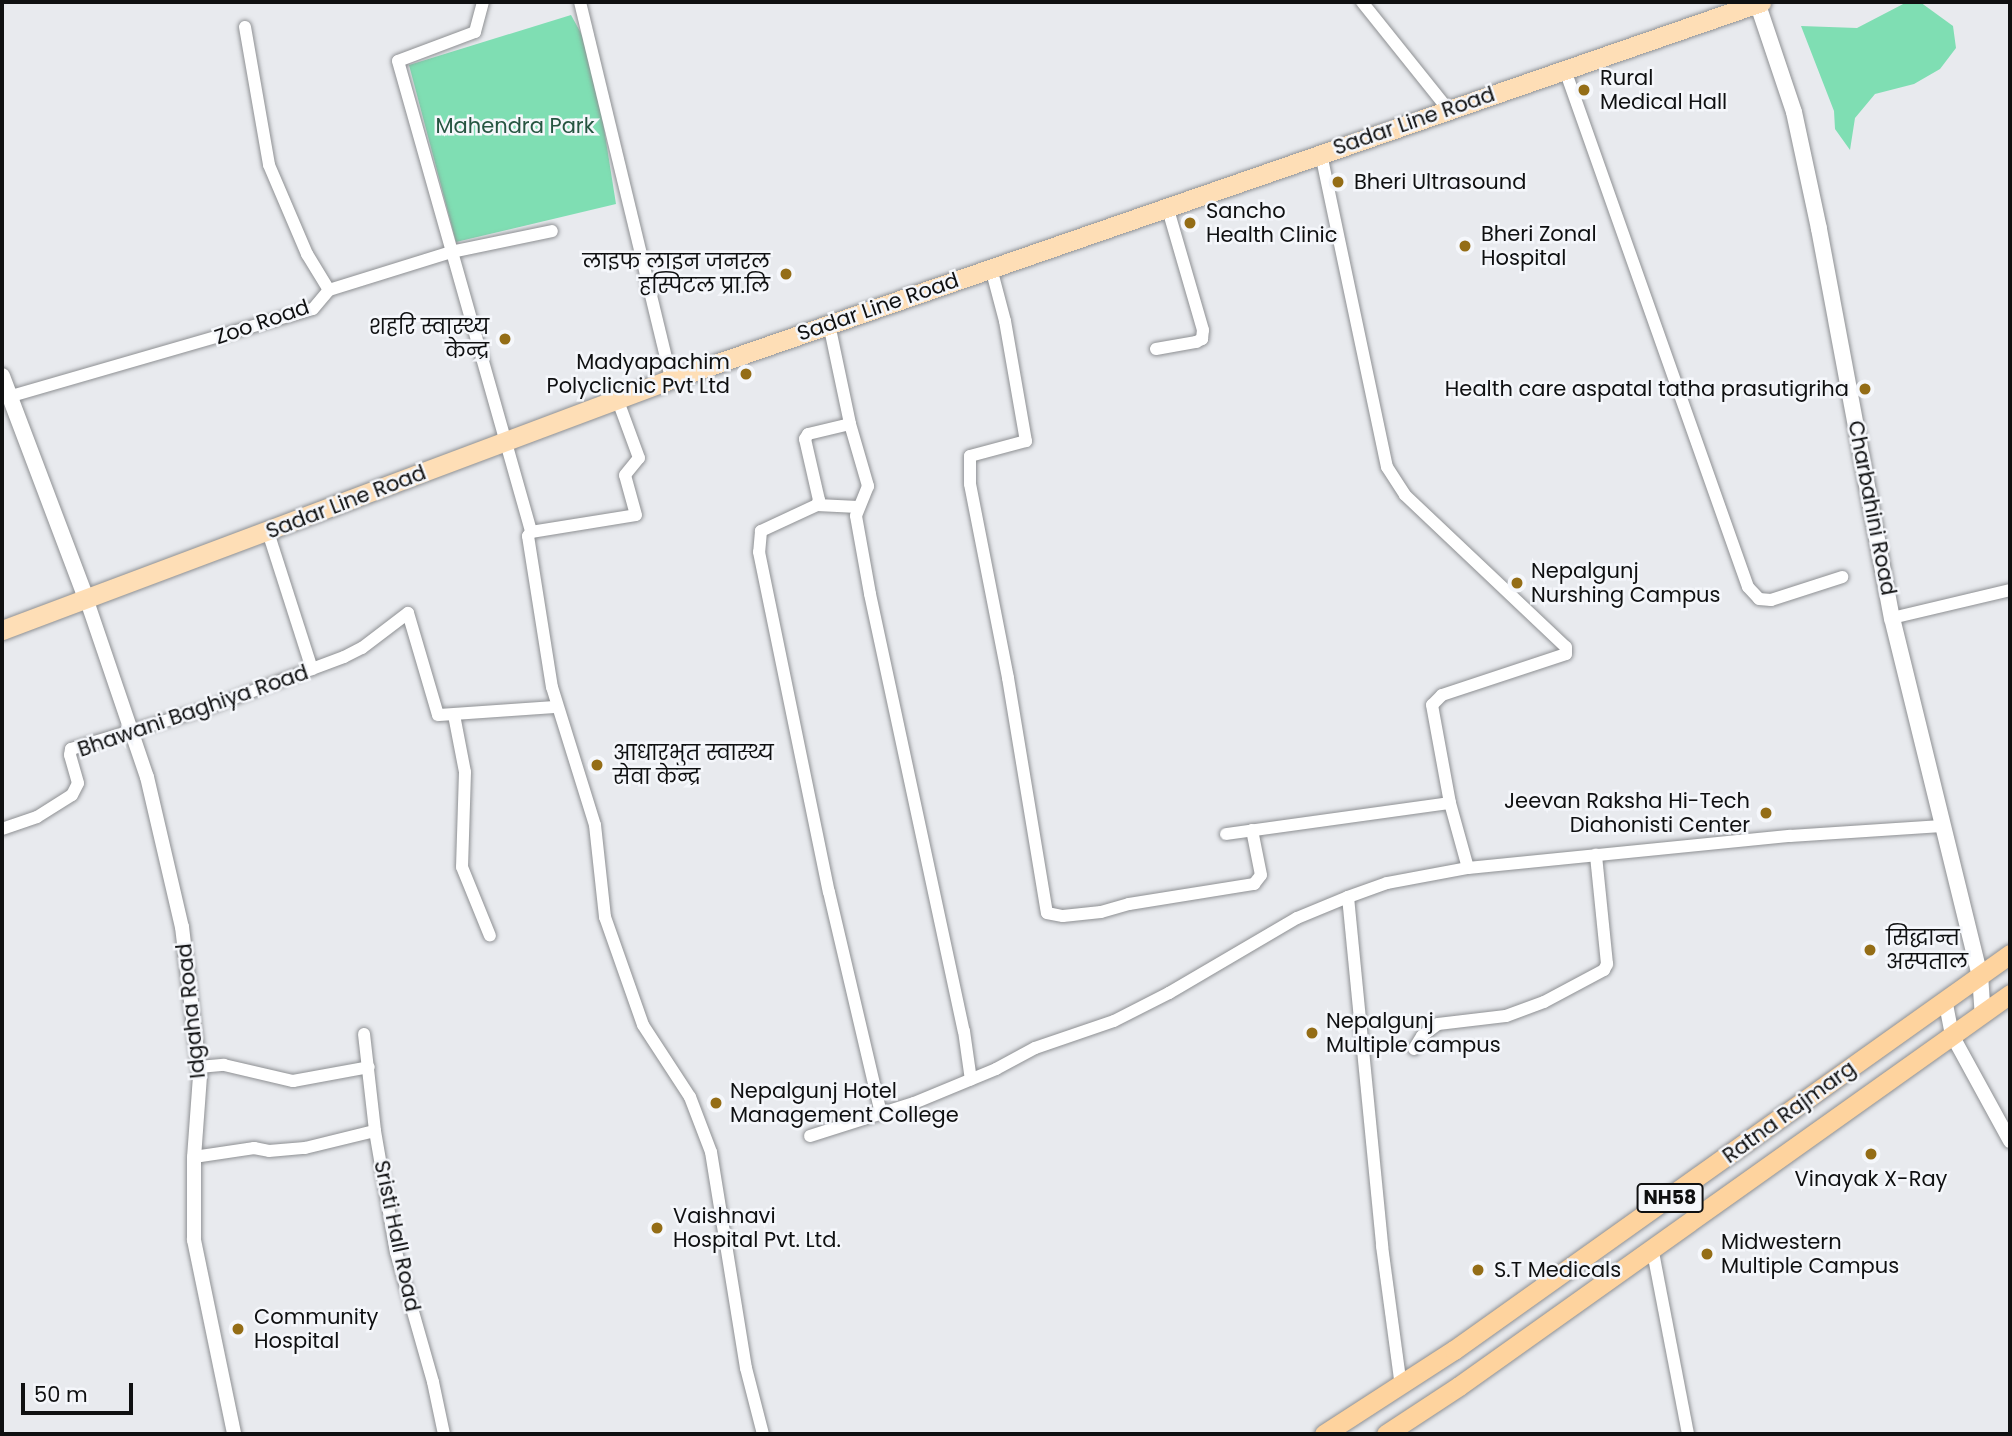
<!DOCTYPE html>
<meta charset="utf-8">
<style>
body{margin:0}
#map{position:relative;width:2012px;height:1436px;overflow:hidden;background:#e8eaee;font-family:Poppins,"Noto Sans Devanagari",sans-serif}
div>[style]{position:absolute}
.green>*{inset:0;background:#7fdeb3}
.roads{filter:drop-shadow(0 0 2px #8e9093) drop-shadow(0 0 2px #8e9093)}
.minor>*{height:12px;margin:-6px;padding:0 6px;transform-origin:6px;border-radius:6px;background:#fff}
.tertiary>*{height:14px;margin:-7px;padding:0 7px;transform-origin:7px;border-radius:7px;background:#fff}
.secondary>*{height:16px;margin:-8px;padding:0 8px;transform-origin:8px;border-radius:8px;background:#fff}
.primary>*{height:19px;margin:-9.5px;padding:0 9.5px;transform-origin:9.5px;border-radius:9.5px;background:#fedeb6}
.trunk>*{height:19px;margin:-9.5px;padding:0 9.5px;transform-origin:9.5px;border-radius:9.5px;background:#fed39e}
.dots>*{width:19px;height:19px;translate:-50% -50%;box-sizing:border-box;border:4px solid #f5f7fb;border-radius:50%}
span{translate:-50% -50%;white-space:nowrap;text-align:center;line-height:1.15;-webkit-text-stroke:5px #f5f7fb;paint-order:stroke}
.shield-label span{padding:2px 5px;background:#f5f7fb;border:2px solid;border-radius:5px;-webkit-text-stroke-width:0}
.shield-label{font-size:19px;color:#0f1011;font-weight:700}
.poi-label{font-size:21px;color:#0f1011}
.left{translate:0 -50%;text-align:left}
.right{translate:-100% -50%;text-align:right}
.street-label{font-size:21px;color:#0f1011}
.park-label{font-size:21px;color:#265541}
.frame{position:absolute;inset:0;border:4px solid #0f1011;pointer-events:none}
.scale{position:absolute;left:21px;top:1383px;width:112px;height:32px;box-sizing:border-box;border:4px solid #0f1011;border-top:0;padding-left:9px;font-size:21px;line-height:24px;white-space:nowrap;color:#0f1011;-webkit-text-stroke:5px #f5f7fb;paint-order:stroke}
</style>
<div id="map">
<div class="green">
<i style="clip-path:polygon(1907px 2px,1920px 2px,1953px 26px,1956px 48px,1940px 69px,1914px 84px,1875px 94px,1855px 118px,1850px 150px,1835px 129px,1834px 111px,1801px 26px,1857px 28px)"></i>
<i style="clip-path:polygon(571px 15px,592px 53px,616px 204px,456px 242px,409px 65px)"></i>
</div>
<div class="roads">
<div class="minor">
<i style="left:483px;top:2px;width:31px;rotate:105deg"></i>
<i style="left:475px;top:32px;width:82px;rotate:159.4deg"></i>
<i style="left:398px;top:61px;width:489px;rotate:74.2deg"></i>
<i style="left:531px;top:532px;width:5px;rotate:127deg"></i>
<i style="left:528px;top:536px;width:153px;rotate:81deg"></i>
<i style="left:552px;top:687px;width:145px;rotate:72.7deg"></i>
<i style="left:595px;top:825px;width:93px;rotate:83.8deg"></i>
<i style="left:605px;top:917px;width:114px;rotate:70.6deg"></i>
<i style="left:643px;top:1025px;width:86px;rotate:56.9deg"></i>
<i style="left:690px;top:1097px;width:59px;rotate:69.1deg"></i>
<i style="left:711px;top:1152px;width:219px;rotate:80.8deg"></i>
<i style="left:746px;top:1368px;width:68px;rotate:75.6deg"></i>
<i style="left:580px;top:2px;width:388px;rotate:76.4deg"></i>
<i style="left:1362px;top:2px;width:136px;rotate:51.3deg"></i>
<i style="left:245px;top:27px;width:140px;rotate:80.1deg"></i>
<i style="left:269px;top:165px;width:97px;rotate:66.9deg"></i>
<i style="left:307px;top:254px;width:42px;rotate:58.6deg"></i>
<i style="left:1565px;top:70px;width:548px;rotate:70.51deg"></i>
<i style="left:1748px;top:587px;width:16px;rotate:47deg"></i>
<i style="left:1759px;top:599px;width:12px;rotate:5deg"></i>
<i style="left:1771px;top:600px;width:75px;rotate:-17.9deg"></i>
<i style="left:1321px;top:154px;width:320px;rotate:78.1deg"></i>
<i style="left:1387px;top:467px;width:33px;rotate:57deg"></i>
<i style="left:1405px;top:495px;width:221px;rotate:43.4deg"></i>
<i style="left:1566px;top:647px;width:7px;rotate:90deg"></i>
<i style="left:1566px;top:654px;width:131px;rotate:161.7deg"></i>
<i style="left:1442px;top:695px;width:14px;rotate:135deg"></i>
<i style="left:1432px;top:705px;width:100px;rotate:79.6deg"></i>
<i style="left:1450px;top:803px;width:67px;rotate:74.5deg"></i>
<i style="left:1468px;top:868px;width:324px;rotate:-5.7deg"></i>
<i style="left:1790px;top:836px;width:152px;rotate:-3.8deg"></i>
<i style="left:991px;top:268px;width:55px;rotate:75.2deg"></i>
<i style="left:1005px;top:321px;width:122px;rotate:80.1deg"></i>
<i style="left:1026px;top:441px;width:58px;rotate:165deg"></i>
<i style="left:970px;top:456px;width:28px;rotate:90deg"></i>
<i style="left:970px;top:484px;width:198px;rotate:78.9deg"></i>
<i style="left:1008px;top:678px;width:238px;rotate:80.6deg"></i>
<i style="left:1047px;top:913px;width:16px;rotate:11deg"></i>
<i style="left:1063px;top:916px;width:38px;rotate:-6deg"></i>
<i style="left:1101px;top:912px;width:29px;rotate:-16deg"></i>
<i style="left:1129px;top:904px;width:127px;rotate:-9.1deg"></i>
<i style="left:1254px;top:884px;width:11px;rotate:-52deg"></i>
<i style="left:1261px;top:875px;width:46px;rotate:-101.3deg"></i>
<i style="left:829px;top:324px;width:102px;rotate:78.1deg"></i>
<i style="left:850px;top:424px;width:65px;rotate:73.8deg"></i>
<i style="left:868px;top:486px;width:32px;rotate:112deg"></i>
<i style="left:856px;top:516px;width:79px;rotate:79.8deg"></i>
<i style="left:870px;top:594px;width:447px;rotate:77.9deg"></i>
<i style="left:964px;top:1031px;width:49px;rotate:81.9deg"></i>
<i style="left:1156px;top:349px;width:41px;rotate:-9.9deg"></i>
<i style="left:1196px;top:342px;width:7px;rotate:-27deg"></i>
<i style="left:1202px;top:339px;width:9px;rotate:-84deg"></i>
<i style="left:1203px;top:330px;width:129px;rotate:-106.2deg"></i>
<i style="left:8px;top:397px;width:317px;rotate:-16.1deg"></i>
<i style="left:313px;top:309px;width:25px;rotate:-50deg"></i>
<i style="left:329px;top:290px;width:128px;rotate:-17.3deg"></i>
<i style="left:451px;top:252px;width:103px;rotate:-11.7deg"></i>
<i style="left:850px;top:424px;width:43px;rotate:166.6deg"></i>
<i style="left:808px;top:434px;width:6px;rotate:121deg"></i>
<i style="left:805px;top:439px;width:63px;rotate:77.1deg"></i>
<i style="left:819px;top:500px;width:5px;rotate:112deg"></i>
<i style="left:817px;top:505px;width:62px;rotate:155.1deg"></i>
<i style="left:761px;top:531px;width:21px;rotate:95deg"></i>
<i style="left:759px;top:552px;width:347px;rotate:78.4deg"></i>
<i style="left:829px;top:892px;width:228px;rotate:76.8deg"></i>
<i style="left:817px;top:505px;width:41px;rotate:2.8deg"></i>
<i style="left:268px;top:532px;width:144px;rotate:72.2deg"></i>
<i style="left:531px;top:532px;width:106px;rotate:-9.2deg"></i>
<i style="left:636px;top:515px;width:41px;rotate:-105.4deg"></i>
<i style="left:625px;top:475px;width:22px;rotate:-51deg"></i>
<i style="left:639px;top:458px;width:61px;rotate:-110.2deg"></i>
<i style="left:1892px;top:618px;width:121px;rotate:-13.3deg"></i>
<i style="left:454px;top:715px;width:58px;rotate:79.1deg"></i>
<i style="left:465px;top:772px;width:95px;rotate:91.8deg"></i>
<i style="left:462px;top:867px;width:74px;rotate:67.9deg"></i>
<i style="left:2px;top:829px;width:37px;rotate:-19deg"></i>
<i style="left:37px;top:817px;width:41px;rotate:-32.2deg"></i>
<i style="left:72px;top:795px;width:13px;rotate:-63deg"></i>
<i style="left:78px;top:783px;width:29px;rotate:-106deg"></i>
<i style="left:70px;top:755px;width:6px;rotate:-81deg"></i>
<i style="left:71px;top:749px;width:140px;rotate:-16.6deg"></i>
<i style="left:205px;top:709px;width:148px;rotate:-20.5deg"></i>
<i style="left:344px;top:657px;width:20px;rotate:-27deg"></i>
<i style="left:362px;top:648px;width:58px;rotate:-37.3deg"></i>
<i style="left:408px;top:613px;width:106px;rotate:73.6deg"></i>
<i style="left:438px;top:715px;width:118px;rotate:-3.9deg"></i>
<i style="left:1226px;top:834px;width:226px;rotate:-7.9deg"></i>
<i style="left:1348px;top:897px;width:351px;rotate:84.4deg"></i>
<i style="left:1382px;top:1246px;width:142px;rotate:82.3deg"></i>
<i style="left:364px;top:1034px;width:98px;rotate:83.5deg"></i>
<i style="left:375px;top:1131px;width:123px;rotate:80.2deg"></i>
<i style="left:396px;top:1252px;width:135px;rotate:74.1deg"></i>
<i style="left:433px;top:1382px;width:53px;rotate:78.1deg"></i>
<i style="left:1414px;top:1049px;width:15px;rotate:-58deg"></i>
<i style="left:1422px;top:1036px;width:20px;rotate:-37deg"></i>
<i style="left:1438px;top:1024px;width:68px;rotate:-6.7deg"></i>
<i style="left:1506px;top:1016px;width:40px;rotate:-20.2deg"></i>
<i style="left:1544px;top:1002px;width:68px;rotate:-28.1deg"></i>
<i style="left:1604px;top:970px;width:7px;rotate:-63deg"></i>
<i style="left:1607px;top:964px;width:110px;rotate:-95.8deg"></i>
<i style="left:199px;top:1067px;width:25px;rotate:-5deg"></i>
<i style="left:224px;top:1065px;width:71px;rotate:13.1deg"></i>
<i style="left:293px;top:1081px;width:77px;rotate:-10.4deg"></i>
<i style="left:810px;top:1136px;width:109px;rotate:-17.6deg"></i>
<i style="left:914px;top:1103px;width:89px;rotate:-22.5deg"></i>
<i style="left:996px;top:1069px;width:44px;rotate:-28.3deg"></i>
<i style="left:1035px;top:1048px;width:83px;rotate:-18.9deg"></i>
<i style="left:1114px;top:1021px;width:62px;rotate:-27deg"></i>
<i style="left:1169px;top:993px;width:148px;rotate:-30.4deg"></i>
<i style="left:1297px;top:918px;width:55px;rotate:-22.4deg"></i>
<i style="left:1348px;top:897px;width:41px;rotate:-19.7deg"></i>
<i style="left:1387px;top:883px;width:82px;rotate:-10.5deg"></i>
<i style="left:194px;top:1157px;width:61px;rotate:-8.5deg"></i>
<i style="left:254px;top:1148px;width:15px;rotate:11deg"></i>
<i style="left:269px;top:1151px;width:36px;rotate:-5deg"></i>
<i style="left:305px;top:1148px;width:72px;rotate:-13.7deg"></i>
<i style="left:1652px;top:1247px;width:190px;rotate:79.1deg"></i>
</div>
<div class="tertiary">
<i style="left:86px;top:598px;width:189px;rotate:71.2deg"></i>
<i style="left:147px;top:777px;width:154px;rotate:76.9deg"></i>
<i style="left:182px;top:927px;width:150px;rotate:83.1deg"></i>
<i style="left:200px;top:1076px;width:81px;rotate:94.2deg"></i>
<i style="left:194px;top:1157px;width:83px;rotate:90deg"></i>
<i style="left:194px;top:1240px;width:198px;rotate:78.3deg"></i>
<i style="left:1945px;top:999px;width:37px;rotate:79deg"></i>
<i style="left:1952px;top:1035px;width:121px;rotate:61.3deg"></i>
</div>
<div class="secondary">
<i style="left:1757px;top:2px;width:116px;rotate:71.4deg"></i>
<i style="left:1794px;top:112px;width:120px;rotate:77.9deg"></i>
<i style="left:1819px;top:229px;width:396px;rotate:79.4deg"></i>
<i style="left:1892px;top:618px;width:368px;rotate:76.2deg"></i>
<i style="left:1980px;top:975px;width:39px;rotate:86deg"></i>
<i style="left:2px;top:376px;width:237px;rotate:69.3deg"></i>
</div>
<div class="primary">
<i style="left:2px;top:630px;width:709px;rotate:-20.56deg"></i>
<i style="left:666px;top:381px;width:1159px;rotate:-19.09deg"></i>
</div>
<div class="trunk">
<i style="left:1324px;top:1434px;width:155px;rotate:-32.9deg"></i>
<i style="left:1454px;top:1350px;width:683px;rotate:-35.46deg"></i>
<i style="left:1386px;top:1434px;width:87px;rotate:-33.3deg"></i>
<i style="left:1459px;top:1386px;width:676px;rotate:-35.43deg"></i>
</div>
</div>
<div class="dots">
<i style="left:1584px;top:90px;background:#946d16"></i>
<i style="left:1338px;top:182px;background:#946d16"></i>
<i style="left:1190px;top:223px;background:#946d16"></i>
<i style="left:1465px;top:246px;background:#946d16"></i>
<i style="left:786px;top:274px;background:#946d16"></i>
<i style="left:505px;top:339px;background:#946d16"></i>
<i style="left:746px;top:374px;background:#946d16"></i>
<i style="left:1865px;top:389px;background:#946d16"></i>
<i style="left:1517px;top:583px;background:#946d16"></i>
<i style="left:597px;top:765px;background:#946d16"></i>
<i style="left:1766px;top:813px;background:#946d16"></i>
<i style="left:1870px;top:950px;background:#946d16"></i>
<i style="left:1312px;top:1033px;background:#946d16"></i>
<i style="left:716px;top:1103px;background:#946d16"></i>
<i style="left:1871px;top:1154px;background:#946d16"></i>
<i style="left:657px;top:1228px;background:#946d16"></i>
<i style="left:1707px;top:1254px;background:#946d16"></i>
<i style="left:1478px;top:1270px;background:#946d16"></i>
<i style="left:238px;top:1329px;background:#946d16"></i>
</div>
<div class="shield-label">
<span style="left:1670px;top:1198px">NH58</span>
</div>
<div class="poi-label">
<span class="left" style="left:1600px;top:90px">Rural<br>Medical Hall</span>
<span class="left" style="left:1354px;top:182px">Bheri Ultrasound</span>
<span class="left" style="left:1206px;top:223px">Sancho<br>Health Clinic</span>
<span class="left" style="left:1481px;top:246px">Bheri Zonal<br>Hospital</span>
<span class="right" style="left:770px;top:274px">लाइफ लाइन जनरल<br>हस्पिटल प्रा.लि</span>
<span class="right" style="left:489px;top:339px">शहरि स्वास्थ्य<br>केन्द्र</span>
<span class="right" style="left:730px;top:374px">Madyapachim<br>Polyclicnic Pvt Ltd</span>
<span class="right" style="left:1849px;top:389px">Health care aspatal tatha prasutigriha</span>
<span class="left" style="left:1531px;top:583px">Nepalgunj<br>Nurshing Campus</span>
<span class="left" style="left:613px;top:765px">आधारभुत स्वास्थ्य<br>सेवा केन्द्र</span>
<span class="right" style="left:1750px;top:813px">Jeevan Raksha Hi-Tech<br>Diahonisti Center</span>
<span class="left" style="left:1886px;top:950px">सिद्धान्त<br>अस्पताल</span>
<span class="left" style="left:1326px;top:1033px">Nepalgunj<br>Multiple campus</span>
<span class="left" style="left:730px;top:1103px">Nepalgunj Hotel<br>Management College</span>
<span style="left:1871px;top:1179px">Vinayak X-Ray</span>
<span class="left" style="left:673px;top:1228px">Vaishnavi<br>Hospital Pvt. Ltd.</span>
<span class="left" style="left:1721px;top:1254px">Midwestern<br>Multiple Campus</span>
<span class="left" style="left:1494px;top:1270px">S.T Medicals</span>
<span class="left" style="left:254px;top:1329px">Community<br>Hospital</span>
</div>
<div class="street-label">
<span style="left:1414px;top:121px;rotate:-19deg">Sadar Line Road</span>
<span style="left:878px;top:307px;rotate:-19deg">Sadar Line Road</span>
<span style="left:262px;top:322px;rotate:-19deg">Zoo Road</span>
<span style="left:346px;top:502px;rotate:-21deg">Sadar Line Road</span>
<span style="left:1872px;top:508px;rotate:79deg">Charbahini Road</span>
<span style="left:193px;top:711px;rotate:-19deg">Bhawani Baghiya Road</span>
<span style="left:191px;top:1011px;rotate:-96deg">Idgaha Road</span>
<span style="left:1789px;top:1112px;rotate:-36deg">Ratna Rajmarg</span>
<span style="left:397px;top:1236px;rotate:78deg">Sristi Hall Road</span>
</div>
<div class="park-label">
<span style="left:515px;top:126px">Mahendra Park</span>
</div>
<div class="frame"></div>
<div class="scale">50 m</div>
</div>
